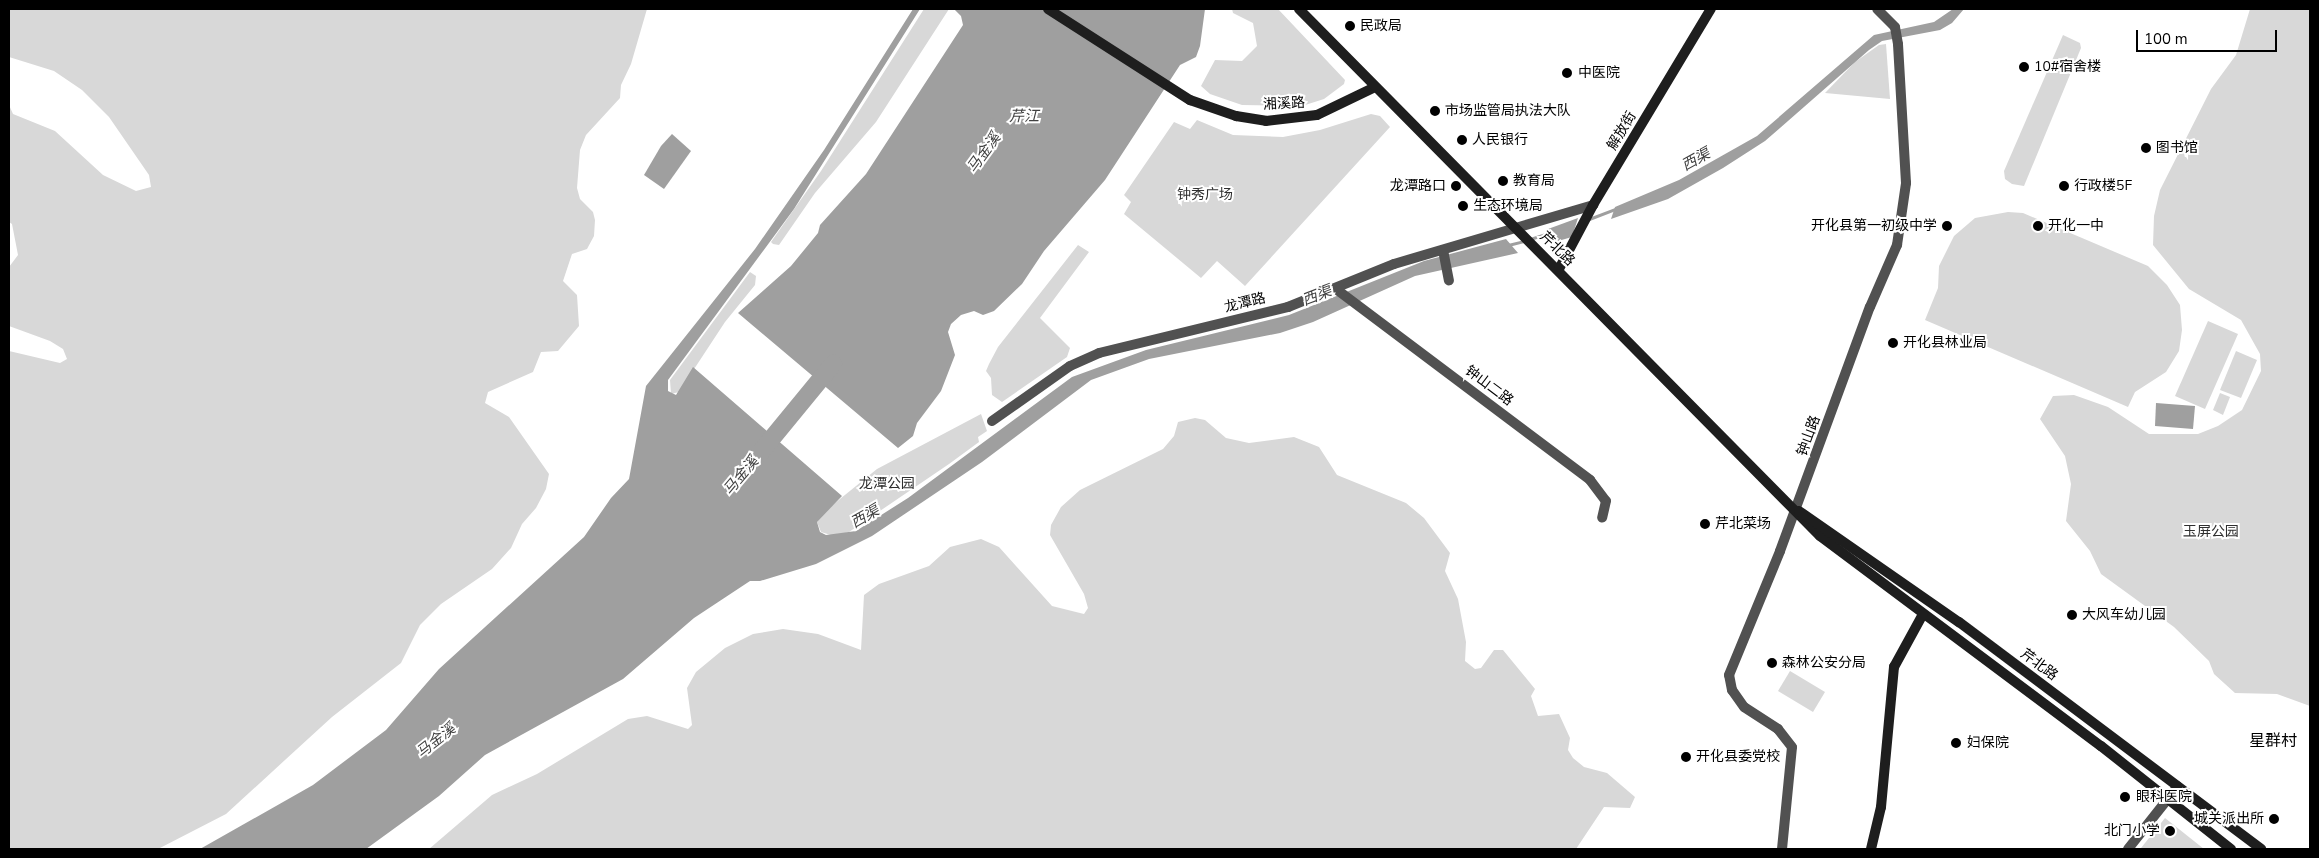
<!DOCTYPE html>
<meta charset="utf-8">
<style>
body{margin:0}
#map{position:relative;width:2319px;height:858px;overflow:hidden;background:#fff;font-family:"Nunito Sans","Noto Sans SC",sans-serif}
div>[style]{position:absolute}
.green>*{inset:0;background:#d8d8d8}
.water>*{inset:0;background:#9f9f9f}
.stream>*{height:3px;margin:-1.5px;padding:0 1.5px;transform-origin:1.5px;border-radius:1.5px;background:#9f9f9f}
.river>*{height:18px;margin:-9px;padding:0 9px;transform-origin:9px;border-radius:9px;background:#9f9f9f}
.street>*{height:10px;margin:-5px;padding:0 5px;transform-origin:5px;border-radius:5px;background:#515151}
.secondary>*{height:10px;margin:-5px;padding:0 5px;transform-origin:5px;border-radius:5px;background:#1e1e1e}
.dots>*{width:14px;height:14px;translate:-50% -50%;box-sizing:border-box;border:2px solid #fff;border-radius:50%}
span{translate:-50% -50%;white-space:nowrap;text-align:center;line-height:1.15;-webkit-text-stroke:4px #fff;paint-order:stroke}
.poi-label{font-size:14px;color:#000}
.left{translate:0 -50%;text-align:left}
.right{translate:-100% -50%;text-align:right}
.street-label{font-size:14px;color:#000}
.park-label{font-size:14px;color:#2f2f2f}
.water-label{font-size:15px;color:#404040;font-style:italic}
.quarter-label{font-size:16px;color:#000}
.frame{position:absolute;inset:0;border:10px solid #000;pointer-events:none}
.scale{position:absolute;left:2136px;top:30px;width:141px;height:22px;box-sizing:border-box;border:2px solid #000;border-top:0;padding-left:6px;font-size:15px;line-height:18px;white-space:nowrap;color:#000;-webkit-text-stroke:4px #fff;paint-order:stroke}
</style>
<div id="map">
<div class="green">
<i style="clip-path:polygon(9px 9px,647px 9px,631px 64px,621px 85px,620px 98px,586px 135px,580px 150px,577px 188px,580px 199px,593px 212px,595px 220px,594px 236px,587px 249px,572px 254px,563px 281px,577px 295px,579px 326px,558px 351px,541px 352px,533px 372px,488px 392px,485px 403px,509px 417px,549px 474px,546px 489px,536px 508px,522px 524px,511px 548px,492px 569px,441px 604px,420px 625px,401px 663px,332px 717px,226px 814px,158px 849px,9px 849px,9px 351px,60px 363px,67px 359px,63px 349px,50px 341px,9px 326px,9px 267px,18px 255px,12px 224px,9px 222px,9px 105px,13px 114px,55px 131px,103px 175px,136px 191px,151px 187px,149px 175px,109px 117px,82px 90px,54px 71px,9px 57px)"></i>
<i style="clip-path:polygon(924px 9px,949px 9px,876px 122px,815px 193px,779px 245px,773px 244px,771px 242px,821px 171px)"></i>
<i style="clip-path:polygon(1232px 9px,1278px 9px,1345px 80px,1344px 84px,1324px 99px,1302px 106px,1242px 105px,1210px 94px,1201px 86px,1215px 60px,1242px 61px,1257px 46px,1253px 23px,1233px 13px)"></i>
<i style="clip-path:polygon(2250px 9px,2310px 9px,2310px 706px,2277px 694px,2235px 693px,2214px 674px,2209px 661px,2174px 627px,2101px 574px,2090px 551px,2066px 521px,2071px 484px,2065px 456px,2040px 419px,2053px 396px,2074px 395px,2108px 407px,2149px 434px,2198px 434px,2218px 426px,2242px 410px,2261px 371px,2260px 354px,2241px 320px,2189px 289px,2153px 245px,2154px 216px,2160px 190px,2211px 89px,2236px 55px)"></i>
<i style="clip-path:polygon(2063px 35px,2080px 43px,2081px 48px,2024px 186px,2012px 184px,2005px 179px,2004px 171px)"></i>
<i style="clip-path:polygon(1886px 44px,1890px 99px,1825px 93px,1855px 62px,1879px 45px)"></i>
<i style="clip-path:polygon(1371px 114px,1380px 116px,1390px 127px,1245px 286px,1217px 261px,1201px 278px,1124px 214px,1131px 202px,1124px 195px,1174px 122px,1190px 129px,1197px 120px,1233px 135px,1283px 137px,1320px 130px)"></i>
<i style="clip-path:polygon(2008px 212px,2023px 213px,2148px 266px,2167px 285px,2180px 305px,2182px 330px,2179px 351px,2166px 372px,2135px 392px,2128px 407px,1925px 320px,1938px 288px,1939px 266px,1954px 236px,1975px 218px)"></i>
<i style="clip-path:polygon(1078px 245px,1089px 252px,1040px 318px,1070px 348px,1067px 357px,1002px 402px,992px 395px,991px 378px,986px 371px,989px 364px,998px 347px)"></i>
<i style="clip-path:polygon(750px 272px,756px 276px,755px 285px,725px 322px,679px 392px,671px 394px,670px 380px)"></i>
<i style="clip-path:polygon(2208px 321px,2238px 334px,2205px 409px,2175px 396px)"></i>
<i style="clip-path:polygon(2236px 351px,2257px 360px,2241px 398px,2220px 390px)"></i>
<i style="clip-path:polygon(2220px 393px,2230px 397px,2223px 415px,2213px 410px)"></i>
<i style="clip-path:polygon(981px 414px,987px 431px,978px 437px,979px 442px,949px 464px,849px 532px,834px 536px,821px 532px,817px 522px,819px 516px,877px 469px)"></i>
<i style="clip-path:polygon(1195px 418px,1205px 420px,1226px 438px,1249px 443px,1294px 437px,1319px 447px,1337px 475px,1406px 503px,1424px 518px,1450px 553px,1445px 571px,1458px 599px,1466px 642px,1465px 661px,1475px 669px,1481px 668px,1494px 650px,1503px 650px,1535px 689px,1531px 696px,1538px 716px,1559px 714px,1570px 738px,1568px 750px,1573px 758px,1584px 767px,1607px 773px,1635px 797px,1630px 808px,1604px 807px,1576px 849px,429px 849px,492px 795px,537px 774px,628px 719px,647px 716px,688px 729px,692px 725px,687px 688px,696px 672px,725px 648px,753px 634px,783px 629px,818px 634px,861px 650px,864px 595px,879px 584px,929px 566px,950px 547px,981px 539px,999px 547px,1052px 606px,1084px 614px,1088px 608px,1084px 594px,1050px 535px,1051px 525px,1061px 507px,1080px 490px,1163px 449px,1174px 436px,1178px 422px)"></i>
<i style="clip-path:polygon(1790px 671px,1825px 692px,1813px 712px,1778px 691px)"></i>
<i style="clip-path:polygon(2165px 818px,2204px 849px,2141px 848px)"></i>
</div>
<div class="water">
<i style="clip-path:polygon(913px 9px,920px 9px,794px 209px,668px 380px,668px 391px,676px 395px,693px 367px,842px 496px,817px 522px,820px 532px,826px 535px,856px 531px,908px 498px,1072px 377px,1146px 350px,1289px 315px,1424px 261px,1506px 239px,1518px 253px,1415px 276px,1313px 322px,1280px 333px,1149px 359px,1091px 380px,982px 462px,872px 536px,816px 564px,760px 581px,750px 581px,694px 618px,623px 679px,485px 755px,439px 796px,366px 849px,200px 849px,313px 785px,386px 730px,439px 669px,584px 537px,611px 498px,629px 479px,646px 386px,755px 249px,824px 150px)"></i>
<i style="clip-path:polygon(954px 9px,1205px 9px,1200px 46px,1196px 57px,1180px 65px,1105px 180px,1044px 251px,1022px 284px,994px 311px,983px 315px,974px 311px,961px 315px,951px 324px,948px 332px,955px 355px,941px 391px,917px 423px,913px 436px,898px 448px,738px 313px,791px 266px,818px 233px,820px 225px,866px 174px,963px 25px,961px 16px)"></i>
<i style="clip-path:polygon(1953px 9px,1964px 9px,1952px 23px,1940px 30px,1882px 41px,1869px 50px,1765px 141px,1723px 168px,1668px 199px,1611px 219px,1615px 207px,1679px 180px,1757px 136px,1874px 35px,1934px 22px)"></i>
<i style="clip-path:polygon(672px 134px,691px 151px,664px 189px,644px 175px,661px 146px)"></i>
<i style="clip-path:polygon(1578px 218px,1572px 237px,1558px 241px,1548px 229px)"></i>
<i style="clip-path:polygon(2156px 403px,2195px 406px,2193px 429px,2155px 426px)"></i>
</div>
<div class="stream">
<i style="left:1589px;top:219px;width:31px;rotate:-21deg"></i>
<i style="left:1530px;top:239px;width:23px;rotate:-18deg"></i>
<i style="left:1508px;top:245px;width:16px;rotate:-14deg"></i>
</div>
<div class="river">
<i style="left:759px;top:454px;width:117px;rotate:-50.6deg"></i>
</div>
<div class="street">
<i style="left:1443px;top:250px;width:31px;rotate:79deg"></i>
<i style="left:1336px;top:289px;width:318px;rotate:36.9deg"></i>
<i style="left:1590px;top:480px;width:26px;rotate:53deg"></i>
<i style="left:1606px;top:501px;width:17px;rotate:103deg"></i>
<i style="left:992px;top:421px;width:95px;rotate:-35.2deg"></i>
<i style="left:1070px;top:366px;width:32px;rotate:-24deg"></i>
<i style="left:1099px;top:353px;width:195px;rotate:-13.7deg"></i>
<i style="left:1288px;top:307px;width:114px;rotate:-22.1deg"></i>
<i style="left:1394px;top:264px;width:208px;rotate:-16.5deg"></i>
<i style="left:1782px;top:849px;width:102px;rotate:-84.4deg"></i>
<i style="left:1792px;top:747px;width:23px;rotate:-128deg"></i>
<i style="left:1778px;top:729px;width:40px;rotate:-147.1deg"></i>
<i style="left:1744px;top:707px;width:21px;rotate:-125deg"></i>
<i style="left:1732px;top:690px;width:15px;rotate:-101deg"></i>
<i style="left:1729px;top:675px;width:134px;rotate:-67.6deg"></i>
<i style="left:1780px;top:551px;width:260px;rotate:-69.8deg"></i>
<i style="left:1870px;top:307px;width:68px;rotate:-66.5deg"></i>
<i style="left:1897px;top:245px;width:63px;rotate:-81.7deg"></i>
<i style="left:1906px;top:183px;width:139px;rotate:-93.3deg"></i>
<i style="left:1898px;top:44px;width:17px;rotate:-100deg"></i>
<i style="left:1895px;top:27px;width:25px;rotate:-135deg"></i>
<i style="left:2128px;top:849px;width:80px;rotate:-51.6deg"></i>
</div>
<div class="secondary">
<i style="left:1048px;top:9px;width:169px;rotate:32.7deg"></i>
<i style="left:1190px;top:100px;width:49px;rotate:19.2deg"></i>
<i style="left:1236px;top:116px;width:30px;rotate:9deg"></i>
<i style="left:1266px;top:121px;width:51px;rotate:-6.7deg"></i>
<i style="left:1317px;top:115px;width:64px;rotate:-25.8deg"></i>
<i style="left:1299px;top:9px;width:741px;rotate:45.33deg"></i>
<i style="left:1820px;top:536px;width:351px;rotate:36.8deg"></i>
<i style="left:2101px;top:746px;width:166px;rotate:38.4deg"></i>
<i style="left:1559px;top:269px;width:72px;rotate:-62deg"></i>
<i style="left:1593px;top:205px;width:229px;rotate:-59deg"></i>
<i style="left:1799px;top:511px;width:195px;rotate:34.8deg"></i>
<i style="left:1959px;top:622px;width:378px;rotate:36.9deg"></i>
<i style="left:1871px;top:849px;width:43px;rotate:-76.6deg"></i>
<i style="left:1881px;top:807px;width:141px;rotate:-84.7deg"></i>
<i style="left:1894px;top:667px;width:60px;rotate:-61.3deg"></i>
</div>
<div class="dots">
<i style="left:1350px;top:26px;background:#000"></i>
<i style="left:2024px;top:67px;background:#000"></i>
<i style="left:1567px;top:73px;background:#000"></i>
<i style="left:1435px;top:111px;background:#000"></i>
<i style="left:1462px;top:140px;background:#000"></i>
<i style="left:2146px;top:148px;background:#000"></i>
<i style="left:1503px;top:181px;background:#000"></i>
<i style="left:1456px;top:186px;background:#000"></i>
<i style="left:2064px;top:186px;background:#000"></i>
<i style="left:1463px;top:206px;background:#000"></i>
<i style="left:1947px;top:226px;background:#000"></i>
<i style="left:2038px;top:226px;background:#000"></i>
<i style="left:1893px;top:343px;background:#000"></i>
<i style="left:1705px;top:524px;background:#000"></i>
<i style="left:2072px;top:615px;background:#000"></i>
<i style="left:1772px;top:663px;background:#000"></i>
<i style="left:1956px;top:743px;background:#000"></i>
<i style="left:1686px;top:757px;background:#000"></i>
<i style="left:2125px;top:797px;background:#000"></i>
<i style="left:2274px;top:819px;background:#000"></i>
<i style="left:2170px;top:831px;background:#000"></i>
</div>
<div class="poi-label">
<span class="left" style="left:1360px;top:26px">民政局</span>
<span class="left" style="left:2034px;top:67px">10#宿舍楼</span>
<span class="left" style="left:1578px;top:73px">中医院</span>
<span class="left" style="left:1445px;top:111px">市场监管局执法大队</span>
<span class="left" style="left:1472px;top:140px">人民银行</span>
<span class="left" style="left:2156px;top:148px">图书馆</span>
<span class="left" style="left:1513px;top:181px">教育局</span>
<span class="right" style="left:1446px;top:186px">龙潭路口</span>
<span class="left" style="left:2074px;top:186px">行政楼5F</span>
<span class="left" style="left:1473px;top:206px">生态环境局</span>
<span class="right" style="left:1937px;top:226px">开化县第一初级中学</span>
<span class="left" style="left:2048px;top:226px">开化一中</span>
<span class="left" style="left:1903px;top:343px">开化县林业局</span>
<span class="left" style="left:1715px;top:524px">芹北菜场</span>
<span class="left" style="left:2082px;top:615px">大风车幼儿园</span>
<span class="left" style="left:1782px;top:663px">森林公安分局</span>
<span class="left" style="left:1967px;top:743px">妇保院</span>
<span class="left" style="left:1696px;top:757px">开化县委党校</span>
<span class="left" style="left:2136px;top:797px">眼科医院</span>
<span class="right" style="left:2264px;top:819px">城关派出所</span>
<span class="right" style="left:2160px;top:831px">北门小学</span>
</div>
<div class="street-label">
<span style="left:1284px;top:104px;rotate:-3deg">湘溪路</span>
<span style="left:1622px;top:131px;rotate:-59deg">解放街</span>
<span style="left:1557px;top:249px;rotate:44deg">芹北路</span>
<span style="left:1245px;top:303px;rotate:-14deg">龙潭路</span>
<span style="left:1489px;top:386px;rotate:37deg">钟山二路</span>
<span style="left:1809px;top:436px;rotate:-70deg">钟山路</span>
<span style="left:2039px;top:665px;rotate:37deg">芹北路</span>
</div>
<div class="park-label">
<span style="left:1205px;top:195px">钟秀广场</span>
<span style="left:887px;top:484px">龙潭公园</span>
<span style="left:2211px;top:532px">玉屏公园</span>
</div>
<div class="water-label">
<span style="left:1024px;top:117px">芹江</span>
<span style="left:984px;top:153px;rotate:-54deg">马金溪</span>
<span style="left:1696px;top:160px;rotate:-29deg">西渠</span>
<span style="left:1317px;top:296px;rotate:-21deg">西渠</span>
<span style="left:741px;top:476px;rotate:-50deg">马金溪</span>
<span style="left:865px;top:517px;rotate:-30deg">西渠</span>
<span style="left:436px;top:741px;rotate:-38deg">马金溪</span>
</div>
<div class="quarter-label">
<span style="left:2273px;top:741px">星群村</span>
</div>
<div class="frame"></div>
<div class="scale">100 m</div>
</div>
